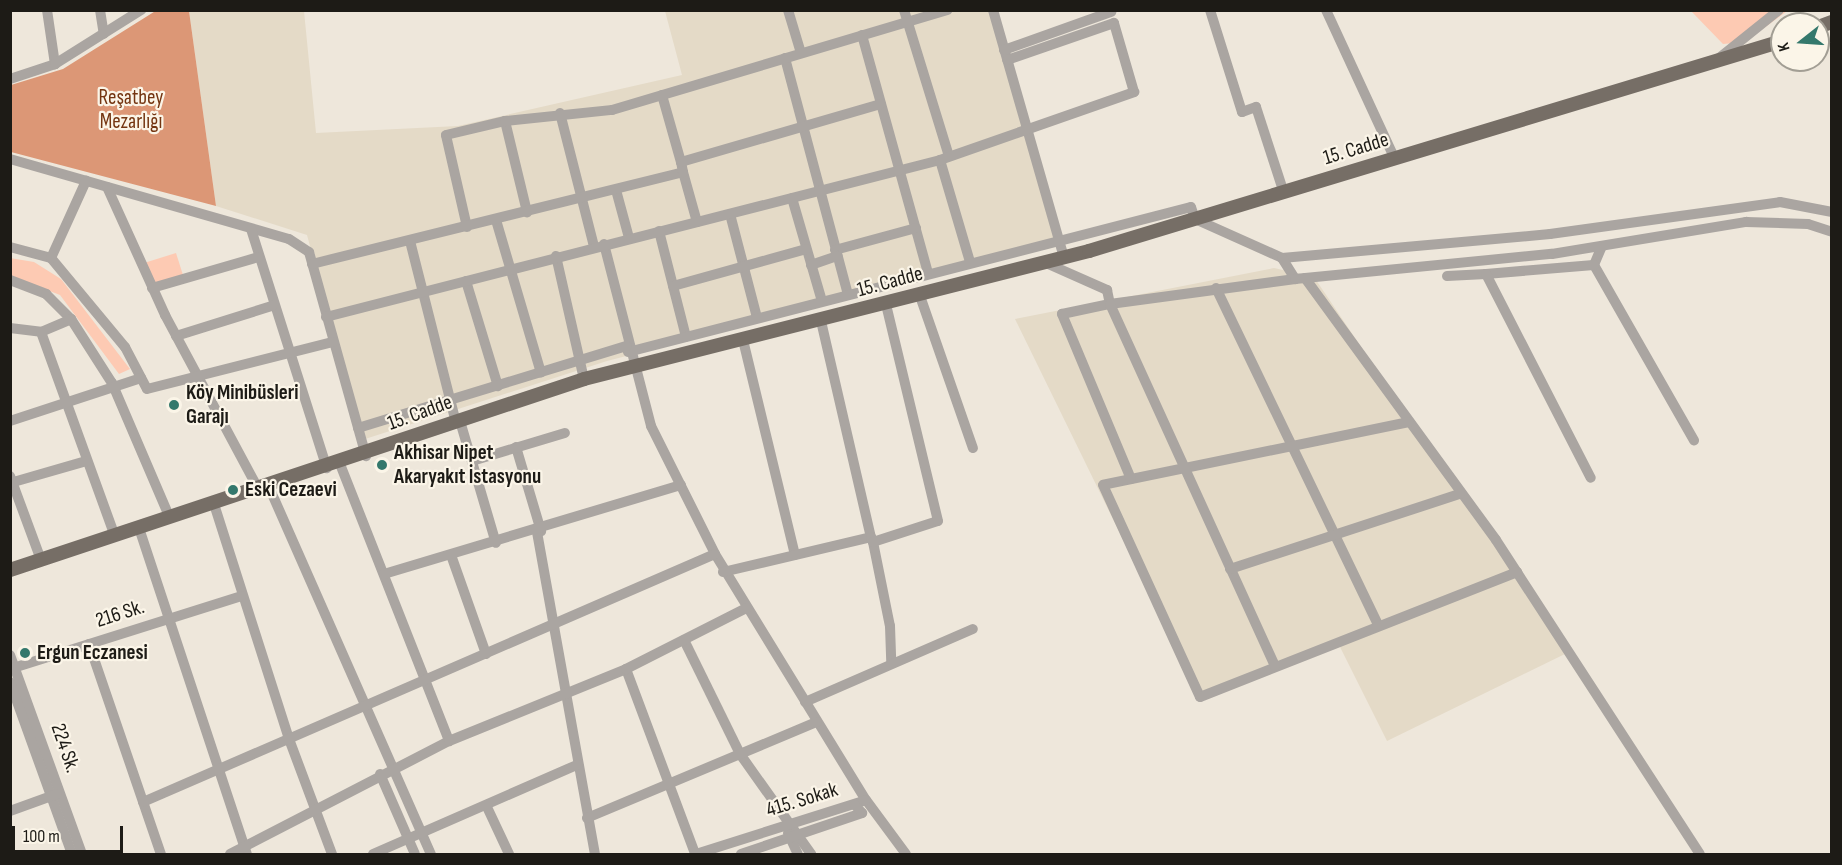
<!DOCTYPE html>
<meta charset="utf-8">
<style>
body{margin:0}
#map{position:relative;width:1842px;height:865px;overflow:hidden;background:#eee7db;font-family:"Sofia Sans Condensed",sans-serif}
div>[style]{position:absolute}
.built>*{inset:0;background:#e4dac7}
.green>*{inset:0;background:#fdcab3}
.forest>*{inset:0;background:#dc9776}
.minor>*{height:10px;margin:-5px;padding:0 5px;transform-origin:5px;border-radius:5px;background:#aaa5a1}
.major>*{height:14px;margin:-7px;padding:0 7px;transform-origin:7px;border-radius:7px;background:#766e66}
.dots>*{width:16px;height:16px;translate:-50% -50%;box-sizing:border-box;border:3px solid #fbf5e8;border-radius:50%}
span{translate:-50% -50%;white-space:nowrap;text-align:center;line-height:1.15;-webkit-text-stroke:4.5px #fbf5e8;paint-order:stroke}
.park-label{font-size:21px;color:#743511}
.street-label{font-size:21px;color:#1d1b16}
.poi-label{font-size:21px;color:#1d1b16;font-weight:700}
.left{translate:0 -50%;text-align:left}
.frame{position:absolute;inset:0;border:12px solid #1d1b16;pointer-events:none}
.north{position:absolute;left:1770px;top:12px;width:60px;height:60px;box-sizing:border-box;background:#fbf5e8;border:2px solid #a29e94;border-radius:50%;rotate:253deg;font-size:16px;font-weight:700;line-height:24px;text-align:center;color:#1d1b16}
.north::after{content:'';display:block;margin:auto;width:21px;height:27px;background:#34786c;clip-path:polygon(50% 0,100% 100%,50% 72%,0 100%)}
.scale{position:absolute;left:12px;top:826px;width:111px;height:27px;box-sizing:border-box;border:3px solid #1d1b16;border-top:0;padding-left:8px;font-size:18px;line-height:21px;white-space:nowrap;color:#1d1b16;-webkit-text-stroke:4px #fbf5e8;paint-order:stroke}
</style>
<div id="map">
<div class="built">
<i style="clip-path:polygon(189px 11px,304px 11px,316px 133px,458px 126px,682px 75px,665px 11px,996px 11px,1061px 243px,607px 361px,362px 440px,307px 235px,216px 206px)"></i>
<i style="clip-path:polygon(1274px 268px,1314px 277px,1567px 653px,1387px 741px,1337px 641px,1200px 697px,1015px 319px)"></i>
</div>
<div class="green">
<i style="clip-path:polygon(1691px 11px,1787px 11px,1745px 42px,1723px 44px)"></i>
<i style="clip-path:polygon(176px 253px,183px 275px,154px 285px,144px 263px)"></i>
<i style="clip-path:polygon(10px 258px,34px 262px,61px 279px,130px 369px,119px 374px,60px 295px,11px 276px)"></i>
</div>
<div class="forest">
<i style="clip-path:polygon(157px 10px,189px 11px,216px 206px,11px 152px,11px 85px,63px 69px)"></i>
</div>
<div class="minor">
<i style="left:47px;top:10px;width:55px;rotate:81.6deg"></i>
<i style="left:100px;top:10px;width:24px;rotate:81deg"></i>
<i style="left:788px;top:10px;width:45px;rotate:73.2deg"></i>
<i style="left:904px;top:10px;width:153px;rotate:72.9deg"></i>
<i style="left:993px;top:10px;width:258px;rotate:74deg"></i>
<i style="left:1210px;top:10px;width:107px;rotate:72.6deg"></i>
<i style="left:1242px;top:112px;width:15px;rotate:-20deg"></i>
<i style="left:1256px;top:107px;width:90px;rotate:72deg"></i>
<i style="left:1326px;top:10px;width:164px;rotate:65.2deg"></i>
<i style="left:862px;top:35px;width:247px;rotate:74.5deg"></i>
<i style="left:1004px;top:50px;width:114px;rotate:-19.6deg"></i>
<i style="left:785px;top:58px;width:244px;rotate:75.1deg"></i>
<i style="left:1718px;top:59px;width:78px;rotate:-38.8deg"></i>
<i style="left:10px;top:79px;width:47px;rotate:-18.4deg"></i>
<i style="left:55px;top:64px;width:102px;rotate:-32.1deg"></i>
<i style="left:662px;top:95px;width:70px;rotate:74.2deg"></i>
<i style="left:560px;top:113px;width:137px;rotate:75.7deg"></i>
<i style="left:505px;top:121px;width:94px;rotate:76.4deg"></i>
<i style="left:10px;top:159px;width:290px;rotate:16deg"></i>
<i style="left:289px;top:239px;width:24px;rotate:33deg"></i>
<i style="left:309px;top:252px;width:212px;rotate:74.4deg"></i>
<i style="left:940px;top:160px;width:106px;rotate:73.6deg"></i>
<i style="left:683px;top:172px;width:52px;rotate:74.4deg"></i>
<i style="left:107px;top:187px;width:141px;rotate:65.6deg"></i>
<i style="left:165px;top:315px;width:199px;rotate:61.8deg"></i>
<i style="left:616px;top:190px;width:50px;rotate:74.8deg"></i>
<i style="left:792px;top:198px;width:107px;rotate:73.8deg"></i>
<i style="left:730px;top:214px;width:107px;rotate:75.4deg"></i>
<i style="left:496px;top:220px;width:159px;rotate:73.6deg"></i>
<i style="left:467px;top:227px;width:94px;rotate:-102.9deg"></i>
<i style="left:446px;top:135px;width:61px;rotate:-13.3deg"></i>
<i style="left:505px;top:121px;width:108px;rotate:-5.9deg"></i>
<i style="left:612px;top:110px;width:350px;rotate:-16.6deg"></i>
<i style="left:251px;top:229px;width:251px;rotate:72.4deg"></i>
<i style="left:659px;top:231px;width:109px;rotate:75.7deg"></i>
<i style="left:410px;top:241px;width:188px;rotate:75.8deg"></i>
<i style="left:604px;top:244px;width:188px;rotate:75.5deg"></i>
<i style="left:651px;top:426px;width:143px;rotate:63.4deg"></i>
<i style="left:715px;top:554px;width:289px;rotate:58.5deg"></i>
<i style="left:866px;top:800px;width:67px;rotate:53.5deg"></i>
<i style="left:1602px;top:246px;width:21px;rotate:113deg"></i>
<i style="left:1594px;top:265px;width:202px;rotate:60.3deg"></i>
<i style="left:10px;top:247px;width:42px;rotate:15deg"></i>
<i style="left:51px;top:258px;width:116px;rotate:50.3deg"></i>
<i style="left:125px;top:347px;width:47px;rotate:62.4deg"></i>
<i style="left:147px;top:389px;width:192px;rotate:-14.2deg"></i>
<i style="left:835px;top:250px;width:84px;rotate:-15.2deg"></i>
<i style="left:556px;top:256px;width:126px;rotate:77.2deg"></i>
<i style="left:51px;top:258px;width:85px;rotate:-65.6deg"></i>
<i style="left:1282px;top:258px;width:269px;rotate:-5.1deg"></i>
<i style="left:1550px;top:234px;width:232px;rotate:-7.9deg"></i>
<i style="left:1780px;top:202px;width:53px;rotate:10.9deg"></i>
<i style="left:1046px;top:263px;width:67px;rotate:23.9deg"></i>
<i style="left:1107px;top:290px;width:14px;rotate:78deg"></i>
<i style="left:1110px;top:304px;width:187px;rotate:-7.7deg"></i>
<i style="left:312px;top:264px;width:382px;rotate:-13.9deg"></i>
<i style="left:683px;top:172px;width:10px;rotate:-101deg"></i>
<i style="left:681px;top:162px;width:208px;rotate:-16.2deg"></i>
<i style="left:811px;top:265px;width:28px;rotate:-19deg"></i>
<i style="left:1486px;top:274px;width:108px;rotate:-4.8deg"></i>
<i style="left:1447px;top:276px;width:39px;rotate:-3deg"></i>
<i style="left:1486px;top:274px;width:229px;rotate:62.8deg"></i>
<i style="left:1305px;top:278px;width:324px;rotate:53.9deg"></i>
<i style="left:1496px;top:540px;width:374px;rotate:57deg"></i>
<i style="left:10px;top:280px;width:39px;rotate:21deg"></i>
<i style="left:46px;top:294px;width:35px;rotate:45deg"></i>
<i style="left:71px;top:319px;width:76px;rotate:57.4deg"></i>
<i style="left:112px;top:383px;width:147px;rotate:66.8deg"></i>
<i style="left:466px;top:281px;width:110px;rotate:73.1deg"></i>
<i style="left:673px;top:286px;width:138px;rotate:-15.5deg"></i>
<i style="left:152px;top:288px;width:111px;rotate:-16.2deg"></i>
<i style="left:1216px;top:288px;width:374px;rotate:64.3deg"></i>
<i style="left:920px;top:296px;width:161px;rotate:70.8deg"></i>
<i style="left:326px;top:317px;width:634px;rotate:-14.34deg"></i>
<i style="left:940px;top:160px;width:206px;rotate:-19.3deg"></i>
<i style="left:1134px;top:92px;width:72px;rotate:-106.2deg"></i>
<i style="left:1114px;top:23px;width:113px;rotate:160.9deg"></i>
<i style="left:821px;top:321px;width:222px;rotate:77deg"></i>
<i style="left:10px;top:328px;width:31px;rotate:7deg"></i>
<i style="left:41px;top:332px;width:33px;rotate:-23deg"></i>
<i style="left:41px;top:332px;width:217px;rotate:70.1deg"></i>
<i style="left:176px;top:336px;width:101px;rotate:-17.4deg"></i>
<i style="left:743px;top:340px;width:221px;rotate:76.4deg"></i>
<i style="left:628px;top:352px;width:581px;rotate:-14.44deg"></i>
<i style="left:1191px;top:207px;width:13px;rotate:72deg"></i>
<i style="left:1195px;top:219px;width:95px;rotate:24.1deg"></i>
<i style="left:1282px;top:258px;width:25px;rotate:58deg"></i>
<i style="left:1295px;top:279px;width:258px;rotate:-5.6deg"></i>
<i style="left:1552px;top:254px;width:197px;rotate:-9.4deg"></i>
<i style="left:1746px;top:222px;width:62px;rotate:1.8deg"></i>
<i style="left:1808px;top:224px;width:25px;rotate:18deg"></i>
<i style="left:10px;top:421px;width:138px;rotate:-18.2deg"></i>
<i style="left:460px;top:421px;width:127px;rotate:73.6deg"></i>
<i style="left:1409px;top:422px;width:312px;rotate:168.4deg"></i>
<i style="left:1103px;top:485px;width:233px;rotate:65.4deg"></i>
<i style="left:1200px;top:697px;width:341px;rotate:-21.5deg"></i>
<i style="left:358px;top:428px;width:281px;rotate:-17deg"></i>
<i style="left:516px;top:447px;width:88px;rotate:73.4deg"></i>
<i style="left:472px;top:461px;width:97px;rotate:-16.8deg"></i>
<i style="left:340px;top:464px;width:298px;rotate:68.5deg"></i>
<i style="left:10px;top:476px;width:90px;rotate:69.7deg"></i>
<i style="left:1131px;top:479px;width:179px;rotate:-112.7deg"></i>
<i style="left:1062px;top:314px;width:49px;rotate:-11.8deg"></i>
<i style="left:1110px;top:304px;width:398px;rotate:65.5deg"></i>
<i style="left:10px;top:483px;width:79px;rotate:-16.1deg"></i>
<i style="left:269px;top:487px;width:401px;rotate:66.2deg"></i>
<i style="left:214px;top:504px;width:247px;rotate:72.3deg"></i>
<i style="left:289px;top:739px;width:123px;rotate:69.5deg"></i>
<i style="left:139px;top:528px;width:343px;rotate:71.7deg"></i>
<i style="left:537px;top:532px;width:327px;rotate:79.8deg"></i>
<i style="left:873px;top:542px;width:86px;rotate:78.6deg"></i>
<i style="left:890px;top:626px;width:35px;rotate:88deg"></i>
<i style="left:451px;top:555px;width:105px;rotate:70.5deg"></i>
<i style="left:1230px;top:569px;width:242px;rotate:-18.1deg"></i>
<i style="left:723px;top:572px;width:152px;rotate:-13.3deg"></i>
<i style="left:871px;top:537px;width:5px;rotate:68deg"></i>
<i style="left:873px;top:542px;width:68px;rotate:-17.9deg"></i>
<i style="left:938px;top:521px;width:222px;rotate:-103.5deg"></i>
<i style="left:384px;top:574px;width:310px;rotate:-16.7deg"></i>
<i style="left:684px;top:640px;width:127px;rotate:63.8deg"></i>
<i style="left:740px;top:754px;width:123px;rotate:54.6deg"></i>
<i style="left:89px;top:644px;width:222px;rotate:71.1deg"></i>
<i style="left:10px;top:655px;width:212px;rotate:70.1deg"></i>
<i style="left:10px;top:669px;width:242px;rotate:-17.5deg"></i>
<i style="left:626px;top:669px;width:197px;rotate:69.5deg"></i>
<i style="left:10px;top:682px;width:183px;rotate:70.2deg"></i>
<i style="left:805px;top:702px;width:183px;rotate:-23.5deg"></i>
<i style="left:380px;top:774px;width:87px;rotate:66.4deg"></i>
<i style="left:143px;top:802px;width:623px;rotate:-23.44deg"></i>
<i style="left:487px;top:807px;width:52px;rotate:64.9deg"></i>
<i style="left:10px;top:811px;width:50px;rotate:-19.9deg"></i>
<i style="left:587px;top:818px;width:249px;rotate:-22.7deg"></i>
<i style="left:788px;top:833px;width:23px;rotate:65deg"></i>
<i style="left:230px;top:854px;width:246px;rotate:-27.3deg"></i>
<i style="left:449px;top:741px;width:191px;rotate:-22.1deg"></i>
<i style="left:626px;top:669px;width:135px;rotate:-26.9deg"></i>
<i style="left:373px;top:854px;width:223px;rotate:-23.6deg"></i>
<i style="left:696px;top:854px;width:178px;rotate:-17.6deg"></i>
<i style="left:741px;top:854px;width:128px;rotate:-18.7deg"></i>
<i style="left:862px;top:813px;width:11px;rotate:-131deg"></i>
</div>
<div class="major">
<i style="left:1818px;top:27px;width:15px;rotate:-20deg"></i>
<i style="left:10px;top:570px;width:605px;rotate:-18.4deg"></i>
<i style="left:584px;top:379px;width:521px;rotate:-14.22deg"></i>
<i style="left:1089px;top:251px;width:724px;rotate:-16.86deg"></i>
</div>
<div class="dots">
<i style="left:174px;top:405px;background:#34786c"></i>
<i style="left:382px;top:465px;background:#34786c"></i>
<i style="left:233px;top:490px;background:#34786c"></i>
<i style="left:25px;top:653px;background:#34786c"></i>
</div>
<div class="park-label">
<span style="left:131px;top:110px">Reşatbey<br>Mezarlığı</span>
</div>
<div class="street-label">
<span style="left:1356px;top:149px;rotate:-17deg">15. Cadde</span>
<span style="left:890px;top:282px;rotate:-15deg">15. Cadde</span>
<span style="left:420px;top:413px;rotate:-20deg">15. Cadde</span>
<span style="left:120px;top:614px;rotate:-18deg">216 Sk.</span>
<span style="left:65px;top:748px;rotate:71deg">224 Sk.</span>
<span style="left:802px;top:800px;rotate:-17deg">415. Sokak</span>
</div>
<div class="poi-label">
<span class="left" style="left:186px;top:405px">Köy Minibüsleri<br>Garajı</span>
<span class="left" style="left:394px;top:465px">Akhisar Nipet<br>Akaryakıt İstasyonu</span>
<span class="left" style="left:245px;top:490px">Eski Cezaevi</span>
<span class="left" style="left:37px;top:653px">Ergun Eczanesi</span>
</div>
<div class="frame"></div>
<div class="north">K</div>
<div class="scale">100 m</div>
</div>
